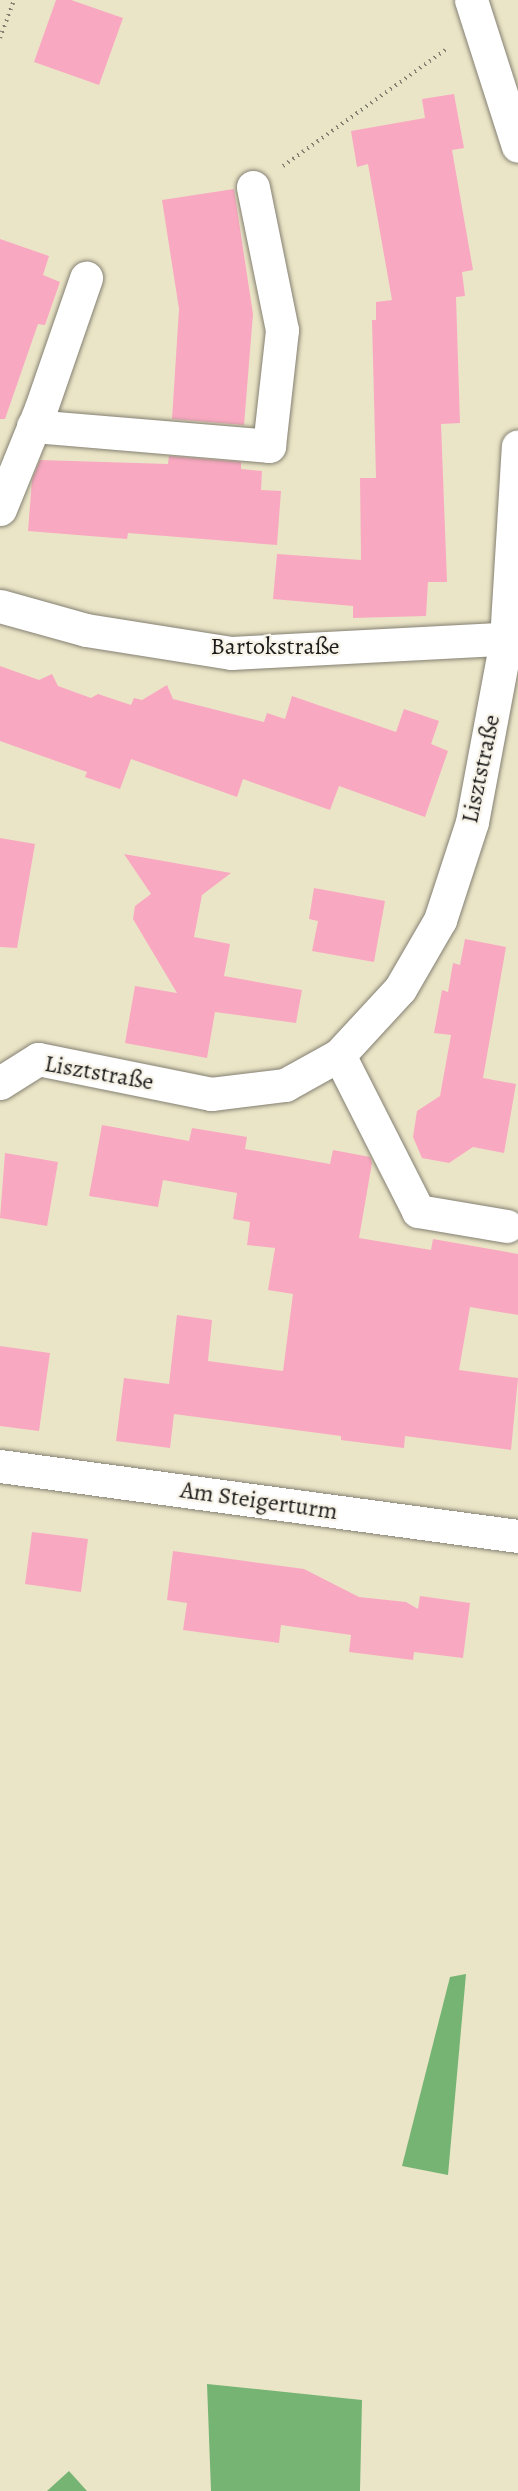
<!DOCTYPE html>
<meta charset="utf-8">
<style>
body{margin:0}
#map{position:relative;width:518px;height:2491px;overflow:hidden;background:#ebe5c7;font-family:Alegreya,serif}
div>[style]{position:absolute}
.forest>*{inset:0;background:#76b474}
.building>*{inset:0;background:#f9a8c1}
.path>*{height:4px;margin-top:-2px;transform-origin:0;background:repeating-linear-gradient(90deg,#848072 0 1.5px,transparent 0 6px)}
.roads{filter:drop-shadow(0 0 2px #848072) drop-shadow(0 0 2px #848072)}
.minor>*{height:33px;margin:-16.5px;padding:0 16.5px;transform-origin:16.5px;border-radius:16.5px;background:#fff}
span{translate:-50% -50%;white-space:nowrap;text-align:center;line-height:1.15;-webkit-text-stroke:4.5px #f7f3e8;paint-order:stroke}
.street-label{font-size:24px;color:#1c1c1c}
</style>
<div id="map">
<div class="forest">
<i style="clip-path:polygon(466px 1974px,448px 2175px,402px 2166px,450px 1977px)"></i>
<i style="clip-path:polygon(207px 2384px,362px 2400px,360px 2491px,211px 2491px)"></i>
<i style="clip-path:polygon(69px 2471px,87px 2491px,47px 2491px)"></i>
</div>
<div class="building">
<i style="clip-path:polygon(56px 0,71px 0,123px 18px,99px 85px,34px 62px)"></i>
<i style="clip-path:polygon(454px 94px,464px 148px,452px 150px,473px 270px,462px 272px,465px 296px,456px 297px,460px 423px,441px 424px,447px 582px,428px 582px,426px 616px,353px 618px,353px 606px,273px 599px,277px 554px,361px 560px,360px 478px,376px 478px,372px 320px,376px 320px,376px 302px,392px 300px,368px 164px,357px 167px,351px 131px,425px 118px,422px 99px)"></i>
<i style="clip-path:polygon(234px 189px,253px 314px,244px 425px,172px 419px,179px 309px,162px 200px)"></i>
<i style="clip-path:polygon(0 239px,49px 256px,43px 275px,60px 282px,45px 325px,38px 324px,5px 419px,0 419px)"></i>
<i style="clip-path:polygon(169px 456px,241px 462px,241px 469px,262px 471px,261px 490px,281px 491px,277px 545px,128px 533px,127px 539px,28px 531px,32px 480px,40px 460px,168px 464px)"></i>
<i style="clip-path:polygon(0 666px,39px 680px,52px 674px,58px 686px,91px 698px,98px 694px,131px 705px,134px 698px,142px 700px,167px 685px,173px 699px,264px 722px,267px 713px,285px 719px,292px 696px,396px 732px,404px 709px,439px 721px,431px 744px,448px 751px,425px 817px,339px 786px,330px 810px,243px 779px,237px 797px,131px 759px,120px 789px,85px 777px,87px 772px,0 741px)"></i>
<i style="clip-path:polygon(0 838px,35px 844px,17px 948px,0 947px)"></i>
<i style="clip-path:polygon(124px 854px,231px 873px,202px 895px,194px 937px,230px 944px,224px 976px,302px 990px,296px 1023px,215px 1012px,207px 1058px,125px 1043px,135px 986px,177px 993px,133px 919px,135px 906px,151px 894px)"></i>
<i style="clip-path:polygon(314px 888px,385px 901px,374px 962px,312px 951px,318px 921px,309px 919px)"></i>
<i style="clip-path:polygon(465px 939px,506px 947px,483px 1078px,516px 1084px,504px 1153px,473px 1147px,449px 1163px,422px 1158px,413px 1137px,417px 1111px,440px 1096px,451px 1035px,434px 1033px,442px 990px,448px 992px,453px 963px,460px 965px)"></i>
<i style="clip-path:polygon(102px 1125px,189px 1141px,192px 1128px,247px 1137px,245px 1149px,330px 1164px,333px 1150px,370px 1157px,372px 1163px,359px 1238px,431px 1250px,433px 1239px,518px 1254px,518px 1315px,470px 1307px,459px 1370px,518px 1378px,511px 1450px,405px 1436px,404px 1448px,341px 1440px,341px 1436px,174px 1414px,170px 1448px,116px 1441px,124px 1378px,169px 1384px,177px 1315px,212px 1320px,208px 1361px,283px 1371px,293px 1294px,268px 1290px,275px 1248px,247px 1245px,250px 1222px,233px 1219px,237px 1193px,163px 1180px,158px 1207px,89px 1196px)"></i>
<i style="clip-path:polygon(5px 1153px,58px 1162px,47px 1226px,0 1218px)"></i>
<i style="clip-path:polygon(0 1346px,50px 1353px,39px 1431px,0 1426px)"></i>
<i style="clip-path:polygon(32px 1532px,88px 1539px,81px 1592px,25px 1584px)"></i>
<i style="clip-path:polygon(173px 1551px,304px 1569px,359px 1597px,406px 1602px,418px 1609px,420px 1596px,470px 1603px,463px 1658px,414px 1652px,413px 1660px,349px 1652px,351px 1635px,281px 1625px,279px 1643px,183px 1630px,187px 1603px,167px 1600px)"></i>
</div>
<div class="path">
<i style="left:0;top:38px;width:40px;rotate:-69.8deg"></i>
<i style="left:283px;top:166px;width:203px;rotate:-35.6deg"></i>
</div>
<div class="roads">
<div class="minor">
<i style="left:471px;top:0;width:153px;rotate:72.2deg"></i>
<i style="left:33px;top:426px;width:237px;rotate:4.8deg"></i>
<i style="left:269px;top:446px;width:117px;rotate:-83.6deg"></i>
<i style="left:282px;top:330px;width:146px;rotate:-101.5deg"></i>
<i style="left:0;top:509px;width:109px;rotate:-67.9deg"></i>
<i style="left:41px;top:408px;width:138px;rotate:-70.9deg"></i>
<i style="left:0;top:606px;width:89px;rotate:15.6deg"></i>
<i style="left:86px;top:630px;width:147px;rotate:9deg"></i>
<i style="left:231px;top:653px;width:287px;rotate:-3deg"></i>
<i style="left:339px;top:1055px;width:175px;rotate:63.1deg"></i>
<i style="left:418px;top:1211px;width:90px;rotate:9.6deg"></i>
<i style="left:0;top:1083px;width:45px;rotate:-32.3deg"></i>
<i style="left:38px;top:1059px;width:177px;rotate:11.4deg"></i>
<i style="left:211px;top:1094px;width:75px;rotate:-6.9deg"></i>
<i style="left:285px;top:1085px;width:62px;rotate:-29.1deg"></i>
<i style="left:339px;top:1055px;width:90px;rotate:-47.3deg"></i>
<i style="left:400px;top:989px;width:80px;rotate:-59.9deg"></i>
<i style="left:440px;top:920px;width:103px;rotate:-71.9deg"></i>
<i style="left:472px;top:822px;width:185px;rotate:-79.4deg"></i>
<i style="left:506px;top:640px;width:194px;rotate:-86.5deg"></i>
<i style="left:0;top:1466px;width:523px;rotate:7.7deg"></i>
</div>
</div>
<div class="street-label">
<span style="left:275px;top:647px">Bartokstraße</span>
<span style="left:481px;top:769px;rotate:-78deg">Lisztstraße</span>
<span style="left:99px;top:1073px;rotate:10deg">Lisztstraße</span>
<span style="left:259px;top:1501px;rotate:8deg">Am Steigerturm</span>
</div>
</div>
